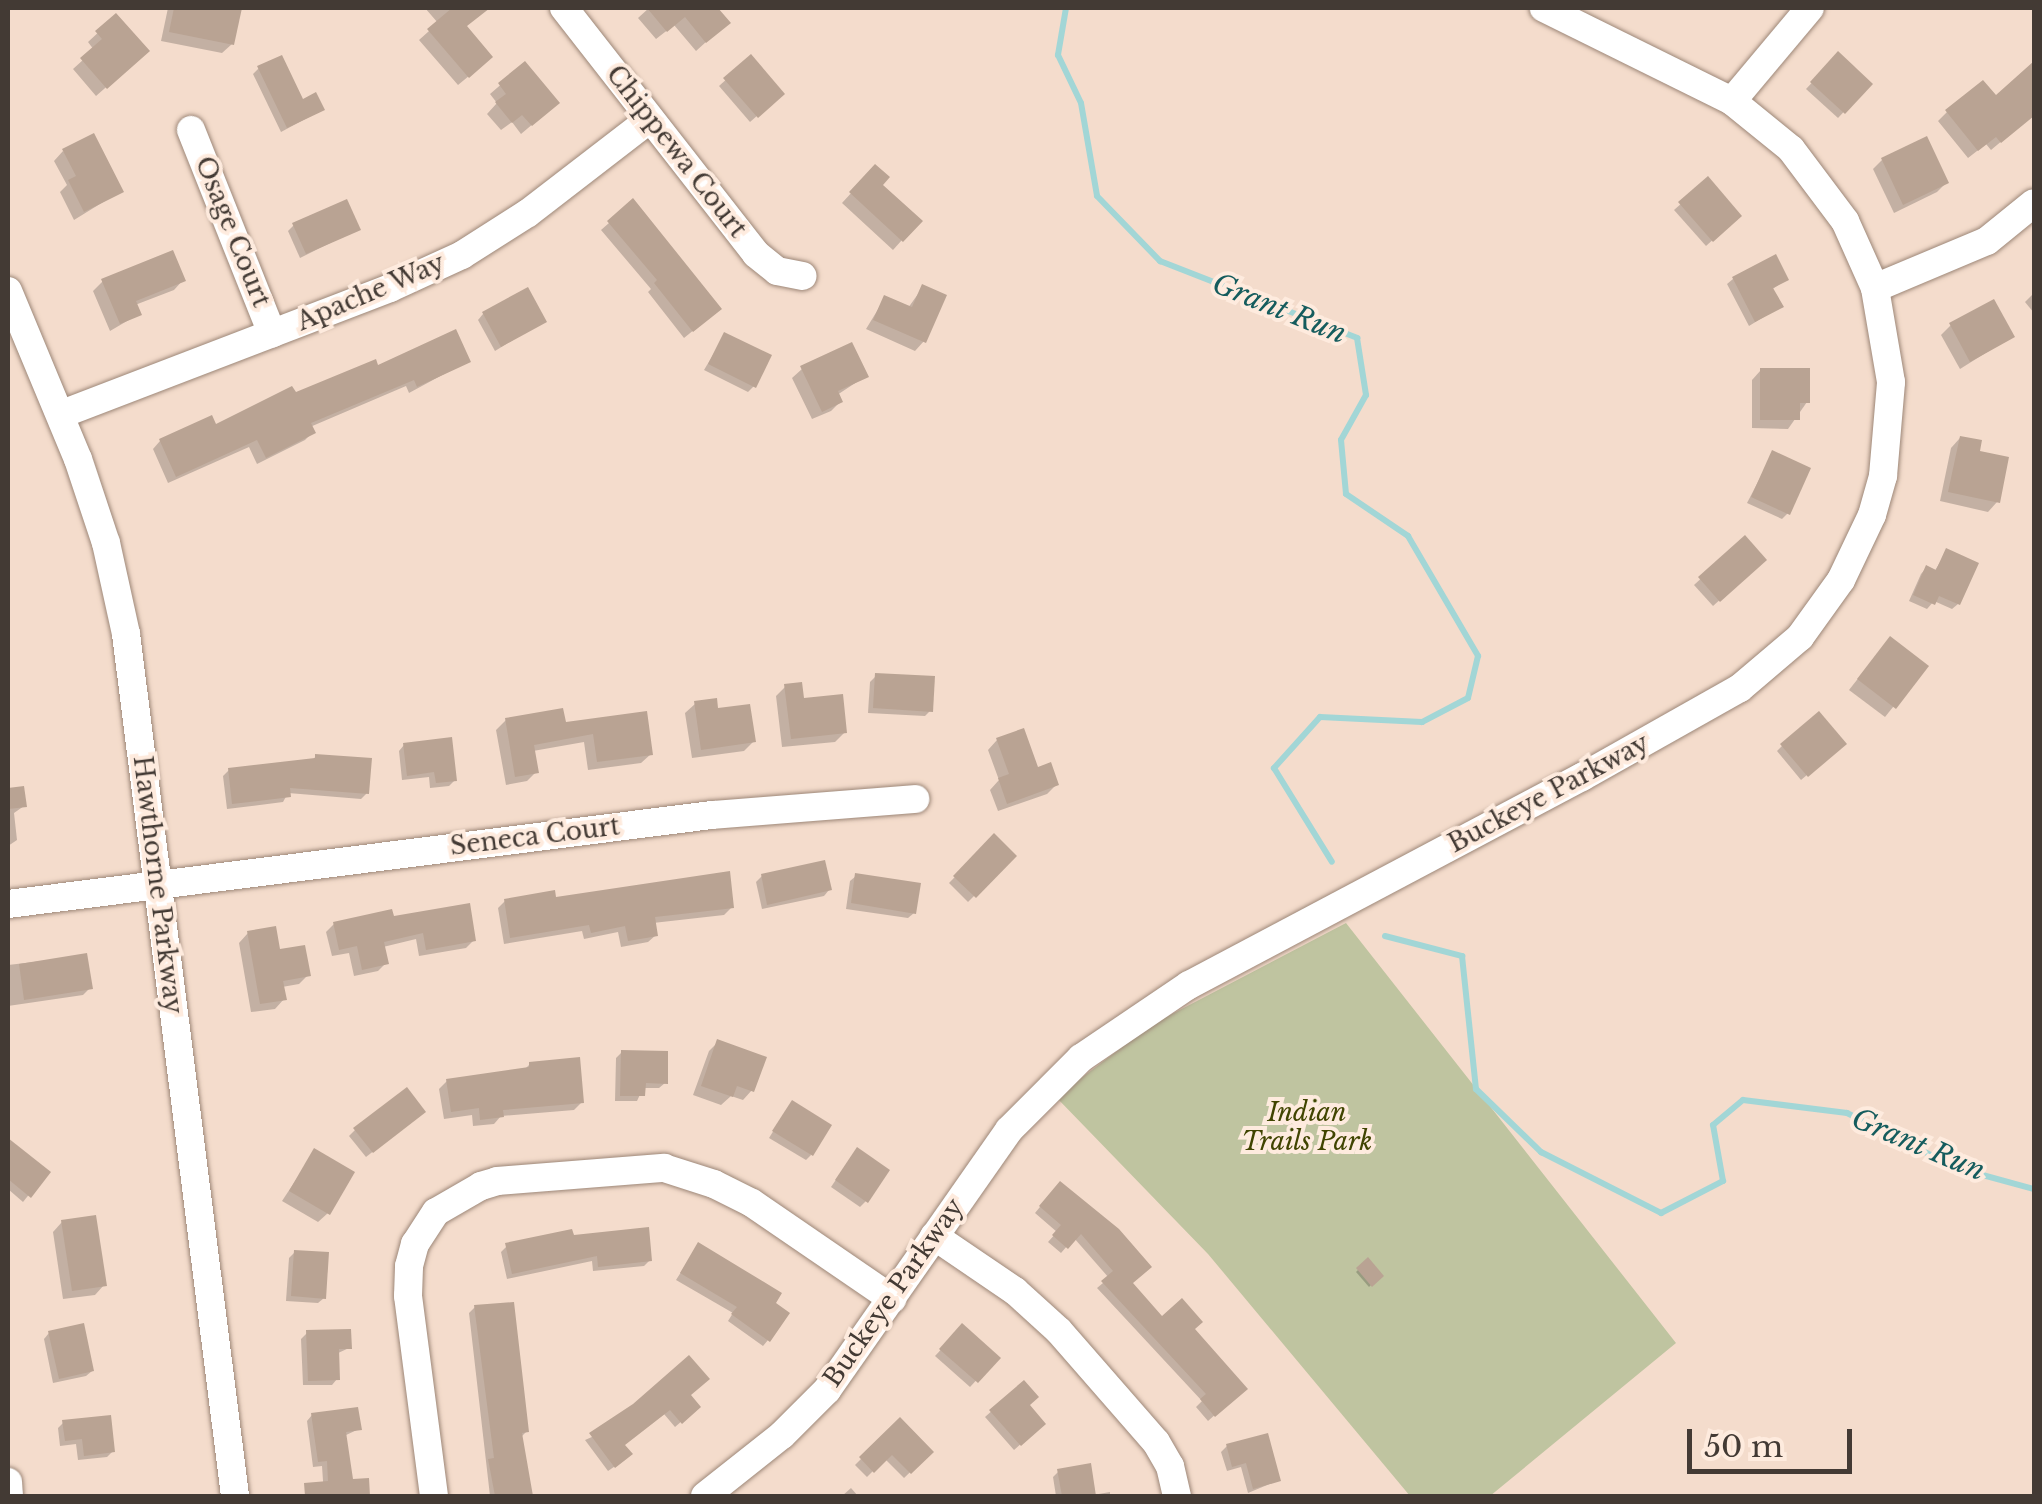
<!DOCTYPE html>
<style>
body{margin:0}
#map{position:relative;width:2042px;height:1504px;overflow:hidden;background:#f4dccc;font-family:"Libre Baskerville",serif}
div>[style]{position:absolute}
.green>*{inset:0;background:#bfc4a0}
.shadow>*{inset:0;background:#0003}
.stream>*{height:6px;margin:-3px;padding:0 3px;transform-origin:3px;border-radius:3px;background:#a2d6d6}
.building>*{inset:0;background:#b9a393}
.roads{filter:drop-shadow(0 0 2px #9d8778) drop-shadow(0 0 2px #9d8778)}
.minor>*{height:28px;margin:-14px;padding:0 14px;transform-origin:14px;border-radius:14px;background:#fff}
span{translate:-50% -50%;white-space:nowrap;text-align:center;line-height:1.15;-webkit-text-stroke:8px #feebde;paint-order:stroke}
.street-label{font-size:25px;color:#433a34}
.park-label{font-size:25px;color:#404400;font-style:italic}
.water-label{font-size:28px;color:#155c5d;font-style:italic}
.frame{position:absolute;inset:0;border:10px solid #433a34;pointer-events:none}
.scale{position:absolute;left:1687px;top:1429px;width:165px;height:45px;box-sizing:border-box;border:5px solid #433a34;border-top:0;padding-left:12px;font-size:30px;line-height:35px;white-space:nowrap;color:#433a34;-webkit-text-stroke:8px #feebde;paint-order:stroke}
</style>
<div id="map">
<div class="green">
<i style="clip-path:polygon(1346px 923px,1676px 1343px,1490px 1496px,1410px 1496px,1208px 1254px,1056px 1097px,1153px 1024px)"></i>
</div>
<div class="shadow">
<i style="clip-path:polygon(168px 8px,239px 8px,232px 44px,222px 53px,161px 41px)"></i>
<i style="clip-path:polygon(425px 8px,484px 9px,465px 27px,481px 66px,458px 85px,419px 40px,438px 23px)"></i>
<i style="clip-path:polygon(649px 8px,715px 8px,727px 23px,696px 51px,674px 25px,656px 39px,638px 18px)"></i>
<i style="clip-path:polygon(116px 16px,137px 60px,96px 96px,73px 69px,94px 50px,88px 42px)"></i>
<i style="clip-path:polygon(1838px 55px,1870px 84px,1838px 118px,1806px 89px)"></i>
<i style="clip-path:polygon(750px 58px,782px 94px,750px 122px,719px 86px)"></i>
<i style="clip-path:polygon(525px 64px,547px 112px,521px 134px,512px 122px,501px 130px,487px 114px,497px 103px,490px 94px)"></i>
<i style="clip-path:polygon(2034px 67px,2034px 114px,1991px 150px,1986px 144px,1968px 158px,1938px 121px,1947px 112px,1995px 98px)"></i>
<i style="clip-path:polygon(259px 68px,302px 102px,322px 110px,281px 132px,253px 74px)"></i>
<i style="clip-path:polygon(63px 151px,121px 191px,74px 220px,60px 192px,67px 185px,54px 161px)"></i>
<i style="clip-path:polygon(1882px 160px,1946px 183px,1937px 192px,1894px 213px,1873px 169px)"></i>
<i style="clip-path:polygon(875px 167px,879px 185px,919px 221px,893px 250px,842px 203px)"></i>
<i style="clip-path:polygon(1708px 180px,1739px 216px,1706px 246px,1674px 210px)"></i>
<i style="clip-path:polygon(633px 202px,711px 316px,684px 338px,648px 292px,651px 289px,601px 230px)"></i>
<i style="clip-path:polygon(294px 225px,358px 229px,300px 258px,288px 231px)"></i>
<i style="clip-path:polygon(1733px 279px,1786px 280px,1771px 290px,1780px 307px,1749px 326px,1727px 284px)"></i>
<i style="clip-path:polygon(183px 280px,174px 290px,135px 305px,139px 314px,110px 331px,93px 291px,103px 281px)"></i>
<i style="clip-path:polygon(923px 287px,924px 341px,915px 351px,866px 329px,885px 298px,908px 308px)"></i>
<i style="clip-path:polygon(2034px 293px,2034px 313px,2025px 302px)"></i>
<i style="clip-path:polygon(483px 314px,544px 321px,495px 351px,478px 320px)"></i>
<i style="clip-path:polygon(1951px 325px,2011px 337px,1960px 369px,1941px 335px)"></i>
<i style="clip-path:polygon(725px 335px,754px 386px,748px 392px,704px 370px)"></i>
<i style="clip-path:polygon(468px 361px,409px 393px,406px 386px,310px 427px,313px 432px,305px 440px,257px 464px,249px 447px,168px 483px,153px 449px,160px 441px,215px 427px,377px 368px)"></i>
<i style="clip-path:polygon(802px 369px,866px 376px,837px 395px,840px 402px,831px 411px,812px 419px,792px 378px)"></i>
<i style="clip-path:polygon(1761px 370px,1807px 402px,1788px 429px,1752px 428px,1752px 380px)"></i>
<i style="clip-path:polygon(1960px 438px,1977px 453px,1997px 502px,1988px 512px,1940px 501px,1951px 448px)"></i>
<i style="clip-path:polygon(1773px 453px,1788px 513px,1782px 519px,1747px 503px)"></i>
<i style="clip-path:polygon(1745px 538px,1764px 560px,1713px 606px,1694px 585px)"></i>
<i style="clip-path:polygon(1947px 551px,1958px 604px,1952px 609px,1934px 601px,1927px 609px,1909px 601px,1921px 574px,1926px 568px,1934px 572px)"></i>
<i style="clip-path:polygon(1882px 648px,1926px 666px,1885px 717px,1849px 690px)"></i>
<i style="clip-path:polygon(876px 676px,931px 710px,925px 716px,868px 713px,870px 682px)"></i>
<i style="clip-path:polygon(785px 687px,801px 701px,845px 732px,835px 742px,782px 747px,776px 696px)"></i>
<i style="clip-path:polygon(695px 704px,716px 711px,753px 742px,744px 751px,692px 758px,685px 713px)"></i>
<i style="clip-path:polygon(645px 714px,651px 754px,641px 763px,588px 770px,584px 742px,533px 751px,536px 772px,527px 781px,506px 785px,496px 730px,506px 720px,564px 725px)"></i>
<i style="clip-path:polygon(997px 740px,1037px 770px,1057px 784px,1047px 794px,998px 811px,990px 790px,999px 780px,988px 750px)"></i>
<i style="clip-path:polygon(404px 745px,455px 780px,449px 786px,430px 788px,429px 777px,402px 780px,399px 751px)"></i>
<i style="clip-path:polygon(1782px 746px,1838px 749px,1801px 780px,1777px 751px)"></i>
<i style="clip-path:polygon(316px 756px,367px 793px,361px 799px,288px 793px,283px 802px,227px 809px,223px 776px,229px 770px,312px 761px)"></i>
<i style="clip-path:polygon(22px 789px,24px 806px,14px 813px,17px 840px,8px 846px,8px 791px)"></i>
<i style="clip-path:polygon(994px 837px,1014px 856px,968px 902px,949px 883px)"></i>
<i style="clip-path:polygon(762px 876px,829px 890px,824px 896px,762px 909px,756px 882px)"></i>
<i style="clip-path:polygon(856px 876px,914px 913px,908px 918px,846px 909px,850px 881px)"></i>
<i style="clip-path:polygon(554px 900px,731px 908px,724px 915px,653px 923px,656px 935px,648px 942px,621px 947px,618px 932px,584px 939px,582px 931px,504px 944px,498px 908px,505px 901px)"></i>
<i style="clip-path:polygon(392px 919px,474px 940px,466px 948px,419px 956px,416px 939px,383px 947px,386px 963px,378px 971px,354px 976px,349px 953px,332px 956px,326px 932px,334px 924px)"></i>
<i style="clip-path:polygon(248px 933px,308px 975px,299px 984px,282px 987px,284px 999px,275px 1009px,251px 1012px,239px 943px)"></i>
<i style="clip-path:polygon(85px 956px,90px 988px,83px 995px,8px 1006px,8px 965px)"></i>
<i style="clip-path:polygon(718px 1042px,752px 1090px,743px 1100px,731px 1096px,721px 1105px,693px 1095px,709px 1051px)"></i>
<i style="clip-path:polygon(622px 1052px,665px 1083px,659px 1088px,643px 1088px,637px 1101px,615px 1101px,616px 1058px)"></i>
<i style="clip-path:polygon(530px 1064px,582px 1102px,574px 1110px,501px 1116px,494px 1124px,473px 1126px,472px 1115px,444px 1119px,439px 1089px,447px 1081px,524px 1070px)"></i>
<i style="clip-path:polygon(787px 1109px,811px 1155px,806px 1160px,769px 1138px)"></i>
<i style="clip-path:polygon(417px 1117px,366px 1157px,349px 1136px,355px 1130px)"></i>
<i style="clip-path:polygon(8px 1141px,47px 1172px,23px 1202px,8px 1189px)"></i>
<i style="clip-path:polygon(315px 1151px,328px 1213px,318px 1222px,282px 1201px)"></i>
<i style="clip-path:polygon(852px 1156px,866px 1201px,860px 1207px,831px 1187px)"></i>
<i style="clip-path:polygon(1054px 1190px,1161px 1319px,1192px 1329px,1244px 1389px,1208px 1421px,1196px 1407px,1202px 1401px,1097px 1288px,1109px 1278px,1074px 1238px,1061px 1253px,1048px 1242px,1057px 1232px,1035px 1213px)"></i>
<i style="clip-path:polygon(62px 1222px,104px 1285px,95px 1295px,63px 1299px,53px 1232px)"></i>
<i style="clip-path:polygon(572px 1237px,650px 1260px,644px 1266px,593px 1271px,592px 1261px,507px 1279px,501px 1252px,507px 1246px)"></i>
<i style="clip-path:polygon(698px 1245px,772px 1303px,768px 1340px,763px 1346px,728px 1321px,733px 1313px,676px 1280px)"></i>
<i style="clip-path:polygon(295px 1252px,324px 1298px,318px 1303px,286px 1301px,289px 1258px)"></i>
<i style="clip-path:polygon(1368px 1260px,1381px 1275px,1369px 1287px,1356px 1272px)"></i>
<i style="clip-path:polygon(475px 1307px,527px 1431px,520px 1438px,531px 1496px,490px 1496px,469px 1313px)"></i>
<i style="clip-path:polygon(962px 1327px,997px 1358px,970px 1387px,935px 1356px)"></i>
<i style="clip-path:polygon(49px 1333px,92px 1371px,86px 1376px,53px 1383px,44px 1339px)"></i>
<i style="clip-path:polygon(307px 1333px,349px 1348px,336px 1354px,337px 1379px,332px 1385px,303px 1385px,301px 1339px)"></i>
<i style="clip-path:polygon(1023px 1383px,1027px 1406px,1043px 1424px,1014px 1450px,985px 1417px)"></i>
<i style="clip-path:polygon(688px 1395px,698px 1407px,675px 1427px,664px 1414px,622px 1445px,624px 1460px,608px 1471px,585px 1440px)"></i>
<i style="clip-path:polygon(312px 1415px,359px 1429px,344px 1436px,350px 1482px,367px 1481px,368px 1496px,324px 1496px,322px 1466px,313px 1467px,307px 1421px)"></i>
<i style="clip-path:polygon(900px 1420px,931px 1452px,904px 1478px,885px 1459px,867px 1477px,855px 1465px)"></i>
<i style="clip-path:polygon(64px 1422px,113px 1451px,107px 1457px,78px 1460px,76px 1444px,60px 1446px,58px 1428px)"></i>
<i style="clip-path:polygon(1227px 1446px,1279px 1480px,1248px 1493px,1241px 1467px,1227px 1471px,1221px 1452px)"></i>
<i style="clip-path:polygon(1059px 1471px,1093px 1495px,1110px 1492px,1110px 1496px,1056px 1496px,1053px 1477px)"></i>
<i style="clip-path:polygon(851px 1488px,858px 1496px,842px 1496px)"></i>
</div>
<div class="stream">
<i style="left:1066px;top:8px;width:48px;rotate:99.7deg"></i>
<i style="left:1058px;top:55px;width:53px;rotate:64.4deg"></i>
<i style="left:1081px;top:103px;width:94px;rotate:80.2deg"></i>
<i style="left:1097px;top:196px;width:91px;rotate:45.9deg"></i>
<i style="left:1160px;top:261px;width:212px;rotate:21.3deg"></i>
<i style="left:1357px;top:338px;width:58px;rotate:81deg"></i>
<i style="left:1366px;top:395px;width:51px;rotate:119.1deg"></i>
<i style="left:1341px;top:440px;width:54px;rotate:84.7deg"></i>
<i style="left:1346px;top:494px;width:75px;rotate:34.1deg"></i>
<i style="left:1408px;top:536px;width:139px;rotate:59.7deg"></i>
<i style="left:1478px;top:656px;width:43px;rotate:103.4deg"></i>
<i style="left:1468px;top:698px;width:52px;rotate:152.4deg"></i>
<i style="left:1422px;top:722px;width:102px;rotate:-177.2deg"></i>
<i style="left:1320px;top:717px;width:69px;rotate:132deg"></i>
<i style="left:1274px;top:768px;width:110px;rotate:58.3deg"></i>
<i style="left:1385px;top:936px;width:80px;rotate:14.6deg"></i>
<i style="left:1462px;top:956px;width:134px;rotate:84deg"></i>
<i style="left:1476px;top:1089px;width:91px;rotate:44.1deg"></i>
<i style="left:1541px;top:1152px;width:135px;rotate:26.9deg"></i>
<i style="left:1661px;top:1213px;width:70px;rotate:-27.3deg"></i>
<i style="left:1723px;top:1181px;width:57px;rotate:-100.1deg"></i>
<i style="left:1713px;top:1125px;width:39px;rotate:-40deg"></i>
<i style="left:1743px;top:1100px;width:105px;rotate:7.1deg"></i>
<i style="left:1847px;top:1113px;width:123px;rotate:26.6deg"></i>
<i style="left:1957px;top:1168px;width:80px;rotate:15.3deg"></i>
</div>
<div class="building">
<i style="clip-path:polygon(174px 8px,242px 8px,234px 45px,169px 32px)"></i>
<i style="clip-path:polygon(452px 8px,490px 8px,467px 26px,493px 57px,469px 78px,427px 29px)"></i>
<i style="clip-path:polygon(647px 8px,718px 8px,731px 23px,706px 43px,685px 17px,667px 32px)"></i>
<i style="clip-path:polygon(116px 13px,150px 51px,107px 89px,80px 58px,102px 39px,95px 31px)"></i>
<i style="clip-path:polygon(1838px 51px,1873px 84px,1845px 114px,1810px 82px)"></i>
<i style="clip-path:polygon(751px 54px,785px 94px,758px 118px,723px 78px)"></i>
<i style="clip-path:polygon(282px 55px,303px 99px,316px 92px,325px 110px,287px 128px,257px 66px)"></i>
<i style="clip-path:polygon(525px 61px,560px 103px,532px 126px,522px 115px,512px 123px,495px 102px,506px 94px,498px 83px)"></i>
<i style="clip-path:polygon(2034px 61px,2034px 116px,2001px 143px,1996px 137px,1978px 151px,1945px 110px,1983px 80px,1996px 95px)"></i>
<i style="clip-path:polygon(94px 133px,124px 192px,84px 212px,68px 180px,76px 176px,62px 149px)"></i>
<i style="clip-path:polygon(1927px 136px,1949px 183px,1903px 205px,1881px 158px)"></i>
<i style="clip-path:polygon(875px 164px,890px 177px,883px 185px,923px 221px,903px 242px,849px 192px)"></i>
<i style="clip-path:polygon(1708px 176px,1742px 216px,1713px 242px,1678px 202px)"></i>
<i style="clip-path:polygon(633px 198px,722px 309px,693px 332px,654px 283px,657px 280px,607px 221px)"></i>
<i style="clip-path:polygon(347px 199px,361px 230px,306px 254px,292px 223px)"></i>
<i style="clip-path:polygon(173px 250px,186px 281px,136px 301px,142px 315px,120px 324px,101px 279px)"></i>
<i style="clip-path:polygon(1776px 254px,1789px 280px,1773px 288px,1784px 307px,1755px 322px,1732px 277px)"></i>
<i style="clip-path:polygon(922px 284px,947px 295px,926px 343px,873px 320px,884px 295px,912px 307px)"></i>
<i style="clip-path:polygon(528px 287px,547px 322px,501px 347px,482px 312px)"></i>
<i style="clip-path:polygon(1994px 299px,2015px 337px,1970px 362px,1949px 323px)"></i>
<i style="clip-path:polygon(456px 329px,471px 362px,417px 387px,414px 380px,311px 423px,316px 433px,266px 458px,257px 440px,176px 477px,159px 439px,212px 415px,216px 424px,292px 386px,296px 392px,376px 359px,378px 365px)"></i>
<i style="clip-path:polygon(724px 332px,772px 355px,756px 388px,708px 364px)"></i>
<i style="clip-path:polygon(852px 342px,869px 377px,838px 391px,843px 402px,822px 412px,800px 366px)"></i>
<i style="clip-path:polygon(1760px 368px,1810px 368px,1810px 403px,1800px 403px,1800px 420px,1760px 420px)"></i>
<i style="clip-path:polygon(1960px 436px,1982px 440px,1980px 451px,2009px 457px,2000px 503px,1948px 492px)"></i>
<i style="clip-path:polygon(1772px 450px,1811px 468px,1790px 515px,1751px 497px)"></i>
<i style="clip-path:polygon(1745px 535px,1767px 560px,1720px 602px,1698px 577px)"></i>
<i style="clip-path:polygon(1946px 548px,1979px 563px,1960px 605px,1939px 596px,1935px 605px,1913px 595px,1926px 565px,1936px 570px)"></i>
<i style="clip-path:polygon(1890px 636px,1929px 666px,1896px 709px,1857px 679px)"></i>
<i style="clip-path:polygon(875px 673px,935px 676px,933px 712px,873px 708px)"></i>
<i style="clip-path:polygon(802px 682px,804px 698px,843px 694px,847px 733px,791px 739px,784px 684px)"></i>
<i style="clip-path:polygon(717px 698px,718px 708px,750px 704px,756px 742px,701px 750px,694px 701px)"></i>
<i style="clip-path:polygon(563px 708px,566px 722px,647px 711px,653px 755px,597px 762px,593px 734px,534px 745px,539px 773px,515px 777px,505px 718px)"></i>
<i style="clip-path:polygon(1819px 711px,1847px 744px,1808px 777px,1780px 744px)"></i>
<i style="clip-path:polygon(1024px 728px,1038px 767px,1051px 762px,1059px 785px,1007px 804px,998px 778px,1009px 774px,996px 738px)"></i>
<i style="clip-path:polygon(452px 737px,457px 781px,436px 783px,434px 772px,407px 776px,403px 743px)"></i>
<i style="clip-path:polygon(315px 754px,372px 758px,369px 794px,290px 788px,291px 797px,232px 804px,228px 768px,315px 758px)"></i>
<i style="clip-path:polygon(24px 786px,27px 807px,8px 809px,8px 788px)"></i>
<i style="clip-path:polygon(994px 833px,1017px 856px,976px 898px,953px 876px)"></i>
<i style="clip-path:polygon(825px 860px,832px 890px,767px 905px,761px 874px)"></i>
<i style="clip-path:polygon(730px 871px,734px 908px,655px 917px,658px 936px,628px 941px,625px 926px,591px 933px,589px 925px,510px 938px,504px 899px,555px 890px,556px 897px)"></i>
<i style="clip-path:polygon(855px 873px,921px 883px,916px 914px,851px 903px)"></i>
<i style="clip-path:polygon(470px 903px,476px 941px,426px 950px,423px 933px,384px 942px,389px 964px,362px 970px,357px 946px,339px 950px,333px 922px,392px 909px,394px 916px)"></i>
<i style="clip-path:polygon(276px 926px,280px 949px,305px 945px,311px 976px,283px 981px,287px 1000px,260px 1004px,247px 931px)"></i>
<i style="clip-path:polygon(87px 953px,93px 989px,24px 1000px,19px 964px)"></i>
<i style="clip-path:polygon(717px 1039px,767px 1057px,754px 1092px,737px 1086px,733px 1097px,701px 1086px)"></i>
<i style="clip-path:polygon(621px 1050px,668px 1051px,668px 1084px,646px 1083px,645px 1096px,620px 1096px)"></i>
<i style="clip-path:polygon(580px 1057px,584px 1103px,503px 1110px,504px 1117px,480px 1120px,479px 1108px,451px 1112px,446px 1079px,529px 1067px,529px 1062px)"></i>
<i style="clip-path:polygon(407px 1087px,426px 1112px,373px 1153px,353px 1128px)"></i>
<i style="clip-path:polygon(792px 1100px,832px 1125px,813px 1156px,772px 1131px)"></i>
<i style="clip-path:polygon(8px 1138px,51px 1172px,31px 1198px,8px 1179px)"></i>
<i style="clip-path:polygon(857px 1147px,890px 1170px,868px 1203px,835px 1180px)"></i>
<i style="clip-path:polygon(314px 1148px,355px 1172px,330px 1215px,289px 1191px)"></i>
<i style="clip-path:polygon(1060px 1181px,1119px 1229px,1152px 1267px,1133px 1283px,1162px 1316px,1182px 1298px,1203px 1322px,1195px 1329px,1248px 1389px,1215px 1417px,1200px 1399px,1206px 1394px,1101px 1281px,1113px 1271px,1081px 1234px,1068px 1249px,1052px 1235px,1061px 1225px,1039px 1206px)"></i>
<i style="clip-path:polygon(96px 1215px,107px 1286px,72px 1291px,61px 1220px)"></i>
<i style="clip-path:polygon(649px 1227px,652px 1261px,598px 1267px,597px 1256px,512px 1274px,505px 1243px,572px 1229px,574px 1235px)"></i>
<i style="clip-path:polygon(698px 1242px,782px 1293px,776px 1303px,790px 1313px,770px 1342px,731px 1314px,737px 1307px,680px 1273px)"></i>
<i style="clip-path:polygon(294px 1250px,329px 1252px,326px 1299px,291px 1296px)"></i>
<i style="clip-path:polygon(1368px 1257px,1384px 1276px,1372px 1287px,1356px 1268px)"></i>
<i style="clip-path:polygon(514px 1302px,529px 1432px,522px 1433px,533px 1496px,495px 1496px,488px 1459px,494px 1458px,474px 1305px)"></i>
<i style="clip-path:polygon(84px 1323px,94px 1371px,59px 1379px,48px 1331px)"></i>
<i style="clip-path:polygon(962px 1323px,1001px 1358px,978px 1383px,939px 1349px)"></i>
<i style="clip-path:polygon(351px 1329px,352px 1349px,339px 1349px,340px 1380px,308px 1381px,306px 1330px)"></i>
<i style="clip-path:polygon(689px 1355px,710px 1379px,691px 1395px,701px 1407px,682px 1424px,670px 1410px,625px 1445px,633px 1454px,615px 1468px,589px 1433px,633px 1404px)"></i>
<i style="clip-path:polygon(1024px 1380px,1039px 1397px,1030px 1405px,1046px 1424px,1021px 1446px,989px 1410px)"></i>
<i style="clip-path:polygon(358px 1407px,362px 1430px,346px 1432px,353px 1479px,369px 1478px,370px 1496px,305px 1496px,304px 1483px,328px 1481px,327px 1461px,318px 1462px,311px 1413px)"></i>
<i style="clip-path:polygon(111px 1415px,115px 1452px,84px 1456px,82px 1439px,65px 1441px,62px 1420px)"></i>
<i style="clip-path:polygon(900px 1417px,934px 1452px,911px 1474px,892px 1455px,874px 1473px,859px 1457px)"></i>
<i style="clip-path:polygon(1268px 1433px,1281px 1481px,1253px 1489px,1246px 1463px,1232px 1467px,1226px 1444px)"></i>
<i style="clip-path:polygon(1091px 1463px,1096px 1496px,1062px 1496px,1057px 1469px)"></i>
</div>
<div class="roads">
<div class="minor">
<i style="left:564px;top:8px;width:312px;rotate:52deg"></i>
<i style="left:756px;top:254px;width:27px;rotate:39deg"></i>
<i style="left:777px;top:271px;width:26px;rotate:11deg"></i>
<i style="left:1732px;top:101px;width:121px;rotate:-50deg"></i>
<i style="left:191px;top:130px;width:219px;rotate:68.3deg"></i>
<i style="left:1875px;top:288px;width:121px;rotate:-22.8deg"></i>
<i style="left:1987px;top:241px;width:60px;rotate:-39deg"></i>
<i style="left:8px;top:291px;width:182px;rotate:67.4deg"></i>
<i style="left:78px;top:459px;width:89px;rotate:71.6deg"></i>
<i style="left:106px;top:543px;width:93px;rotate:77.6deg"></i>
<i style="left:126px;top:634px;width:869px;rotate:82.79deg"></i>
<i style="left:62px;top:414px;width:351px;rotate:-21deg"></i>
<i style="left:390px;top:288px;width:79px;rotate:-24.6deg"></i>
<i style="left:462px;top:255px;width:78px;rotate:-32.5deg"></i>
<i style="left:528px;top:213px;width:154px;rotate:-37.6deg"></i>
<i style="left:8px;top:904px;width:710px;rotate:-7.21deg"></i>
<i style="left:712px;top:815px;width:204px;rotate:-4.5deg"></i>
<i style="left:934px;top:1236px;width:98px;rotate:34.2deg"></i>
<i style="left:1015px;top:1291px;width:59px;rotate:42.3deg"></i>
<i style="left:1059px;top:1331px;width:147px;rotate:48.9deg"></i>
<i style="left:1156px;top:1442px;width:28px;rotate:60deg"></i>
<i style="left:1170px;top:1466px;width:31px;rotate:77deg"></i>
<i style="left:8px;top:1482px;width:14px;rotate:86deg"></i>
<i style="left:434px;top:1496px;width:202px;rotate:-97.4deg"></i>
<i style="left:408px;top:1296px;width:30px;rotate:-88deg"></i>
<i style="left:409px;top:1266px;width:23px;rotate:-75deg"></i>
<i style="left:415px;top:1244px;width:38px;rotate:-57deg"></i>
<i style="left:436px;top:1212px;width:52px;rotate:-30deg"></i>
<i style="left:481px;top:1186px;width:17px;rotate:-17deg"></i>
<i style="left:497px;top:1181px;width:168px;rotate:-4.5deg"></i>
<i style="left:664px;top:1168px;width:52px;rotate:17.7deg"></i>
<i style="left:714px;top:1184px;width:42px;rotate:26.6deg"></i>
<i style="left:752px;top:1203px;width:170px;rotate:34.4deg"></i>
<i style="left:705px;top:1496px;width:98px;rotate:-38.4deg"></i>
<i style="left:782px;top:1435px;width:64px;rotate:-45deg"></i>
<i style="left:827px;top:1390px;width:317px;rotate:-55deg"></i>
<i style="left:1009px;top:1130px;width:102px;rotate:-45deg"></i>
<i style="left:1081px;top:1058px;width:130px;rotate:-34.1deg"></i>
<i style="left:1189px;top:985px;width:445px;rotate:-27.9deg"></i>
<i style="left:1582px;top:777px;width:181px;rotate:-29.4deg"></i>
<i style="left:1740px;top:688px;width:79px;rotate:-40.4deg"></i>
<i style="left:1800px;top:637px;width:70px;rotate:-54.3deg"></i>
<i style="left:1841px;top:580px;width:72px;rotate:-64.5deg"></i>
<i style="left:1872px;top:515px;width:41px;rotate:-74.2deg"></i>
<i style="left:1883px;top:476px;width:94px;rotate:-85.1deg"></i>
<i style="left:1891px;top:382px;width:95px;rotate:-99.7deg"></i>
<i style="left:1875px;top:288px;width:73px;rotate:-114.1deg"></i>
<i style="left:1845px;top:221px;width:90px;rotate:-126.9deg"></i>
<i style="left:1791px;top:149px;width:76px;rotate:-140.9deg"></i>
<i style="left:1732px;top:101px;width:210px;rotate:-153.7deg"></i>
</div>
</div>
<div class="street-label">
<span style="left:676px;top:152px;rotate:52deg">Chippewa Court</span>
<span style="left:232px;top:232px;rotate:68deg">Osage Court</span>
<span style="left:371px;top:293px;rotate:-23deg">Apache Way</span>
<span style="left:1549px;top:794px;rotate:-28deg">Buckeye Parkway</span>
<span style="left:535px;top:837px;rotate:-7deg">Seneca Court</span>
<span style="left:157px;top:885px;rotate:83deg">Hawthorne Parkway</span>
<span style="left:894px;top:1293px;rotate:-55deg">Buckeye Parkway</span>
</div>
<div class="park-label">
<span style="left:1307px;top:1128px">Indian<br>Trails Park</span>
</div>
<div class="water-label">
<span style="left:1279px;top:309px;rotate:22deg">Grant Run</span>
<span style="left:1918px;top:1145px;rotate:23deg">Grant Run</span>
</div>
<div class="frame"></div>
<div class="scale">50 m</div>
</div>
